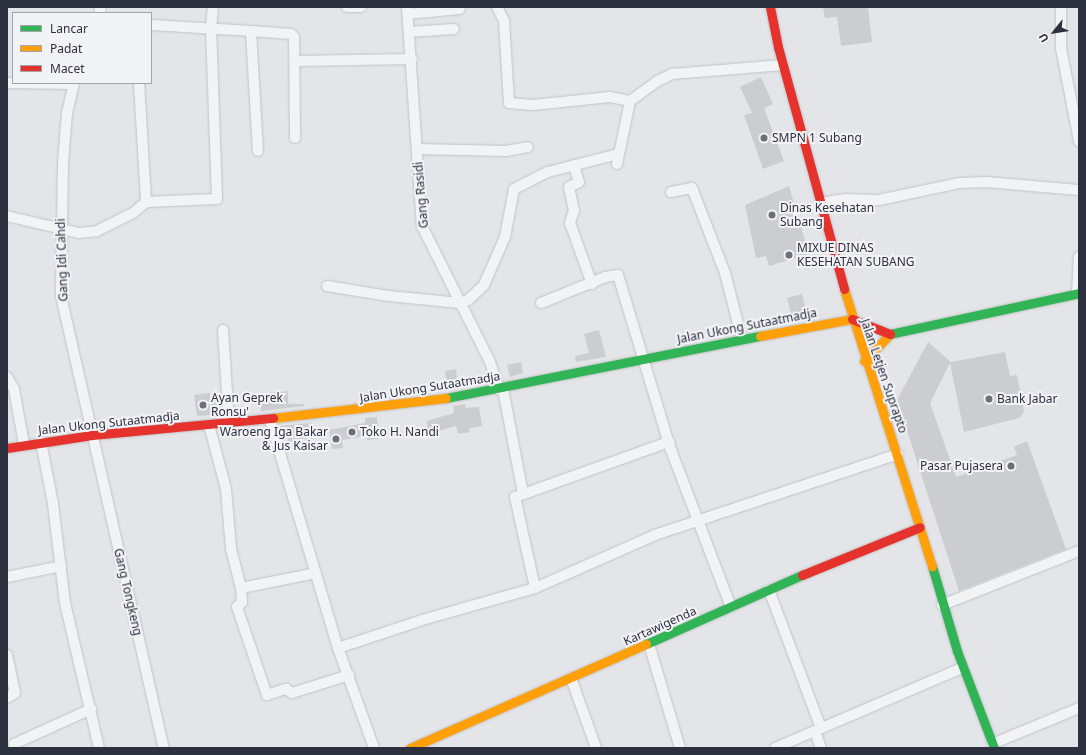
<!DOCTYPE html>
<style>
body{margin:0}
#map{position:relative;width:1086px;height:755px;overflow:hidden;background:#e3e5e8;font-family:"Noto Sans",sans-serif}
div>[style]{position:absolute}
.building>*{inset:0;background:#cccdd0}
.roads{filter:drop-shadow(0 0 1px #c2c3c6) drop-shadow(0 0 1px #c2c3c6)}
.street>*{height:10px;margin:-5px;padding:0 5px;transform-origin:5px;border-radius:5px;background:#f2f3f5}
.fast>*{height:9px;margin:-4.5px;padding:0 4.5px;transform-origin:4.5px;border-radius:4.5px;background:#30b455}
.slow>*{height:9px;margin:-4.5px;padding:0 4.5px;transform-origin:4.5px;border-radius:4.5px;background:#ff9f0a}
.jam>*{height:9px;margin:-4.5px;padding:0 4.5px;transform-origin:4.5px;border-radius:4.5px;background:#e5322d}
.dots>*{width:11px;height:11px;translate:-50% -50%;box-sizing:border-box;border:2px solid #f1f3f7;border-radius:50%}
span{translate:-50% -50%;white-space:nowrap;text-align:center;line-height:1.15;-webkit-text-stroke:4px #f1f3f7;paint-order:stroke}
.poi-label{font-size:12px;color:#2c303f}
.left{translate:0 -50%;text-align:left}
.right{translate:-100% -50%;text-align:right}
.street-label{font-size:12px;color:#2c303f}
.frame{position:absolute;inset:0;border:8px solid #2c303f;pointer-events:none}
.legend{position:absolute;left:12px;top:12px;width:140px;height:72px;box-sizing:border-box;background:#f1f3f7;border:1px solid #a2a5ad;margin:0;padding:5px 7px;list-style:none;font-size:12px;color:#2c303f}
.legend li{display:flex;align-items:center;gap:8px;height:20px}
.legend b{width:20px;border:1px solid #a2a5ad}
.north{position:absolute;left:1034px;top:12px;width:40px;height:40px;-webkit-text-stroke:3px #f1f3f7;paint-order:stroke;rotate:240deg;font-size:11px;font-weight:700;line-height:16px;text-align:center;color:#2c303f}
.north::after{content:'';display:block;margin:auto;width:14px;height:18px;background:#2c303f;clip-path:polygon(50% 0,100% 100%,50% 72%,0 100%)}
</style>
<div id="map">
<div class="building">
<i style="clip-path:polygon(823px 7px,868px 7px,872px 42px,841px 46px,837px 17px,825px 18px)"></i>
<i style="clip-path:polygon(761px 77px,773px 104px,764px 108px,784px 161px,763px 169px,744px 115px,752px 113px,740px 87px)"></i>
<i style="clip-path:polygon(789px 186px,806px 244px,809px 243px,812px 253px,769px 266px,766px 256px,756px 258px,745px 205px)"></i>
<i style="clip-path:polygon(802px 294px,808px 318px,793px 321px,787px 298px)"></i>
<i style="clip-path:polygon(599px 330px,606px 357px,576px 362px,575px 356px,589px 353px,584px 334px)"></i>
<i style="clip-path:polygon(928px 342px,951px 362px,1005px 352px,1010px 376px,1017px 375px,1024px 412px,1019px 418px,964px 432px,950px 363px,930px 403px,956px 477px,1017px 455px,1014px 447px,1027px 441px,1066px 549px,959px 591px,897px 400px)"></i>
<i style="clip-path:polygon(521px 362px,523px 373px,510px 377px,507px 365px)"></i>
<i style="clip-path:polygon(456px 369px,458px 388px,447px 389px,445px 371px)"></i>
<i style="clip-path:polygon(288px 391px,288px 404px,304px 404px,304px 406px,261px 411px,260px 394px)"></i>
<i style="clip-path:polygon(210px 393px,210px 398px,221px 397px,222px 414px,197px 416px,194px 395px)"></i>
<i style="clip-path:polygon(465px 404px,466px 408px,479px 407px,482px 426px,469px 428px,470px 432px,458px 434px,456px 426px,428px 434px,427px 421px,454px 413px,453px 406px)"></i>
<i style="clip-path:polygon(377px 417px,379px 439px,367px 440px,367px 436px,342px 440px,343px 448px,332px 449px,329px 430px,365px 423px,365px 418px)"></i>
<i style="clip-path:polygon(311px 423px,315px 438px,288px 442px,287px 432px,281px 433px,279px 426px)"></i>
</div>
<div class="roads">
<div class="street">
<i style="left:347px;top:7px;width:14px"></i>
<i style="left:407px;top:7px;width:220px;rotate:86.1deg"></i>
<i style="left:422px;top:226px;width:152px;rotate:63.4deg"></i>
<i style="left:490px;top:362px;width:29px;rotate:72deg"></i>
<i style="left:497px;top:7px;width:16px;rotate:63deg"></i>
<i style="left:504px;top:21px;width:82px;rotate:86.5deg"></i>
<i style="left:509px;top:103px;width:24px;rotate:5deg"></i>
<i style="left:533px;top:105px;width:77px;rotate:-5.9deg"></i>
<i style="left:610px;top:97px;width:20px;rotate:11deg"></i>
<i style="left:1061px;top:7px;width:41px;rotate:90deg"></i>
<i style="left:1061px;top:48px;width:95px;rotate:79deg"></i>
<i style="left:99px;top:13px;width:6px;rotate:-72deg"></i>
<i style="left:408px;top:14px;width:52px;rotate:-5.5deg"></i>
<i style="left:151px;top:25px;width:100px;rotate:3.4deg"></i>
<i style="left:251px;top:31px;width:120px;rotate:86.7deg"></i>
<i style="left:251px;top:31px;width:40px;rotate:4.3deg"></i>
<i style="left:291px;top:34px;width:4px;rotate:45deg"></i>
<i style="left:294px;top:37px;width:101px;rotate:89.4deg"></i>
<i style="left:409px;top:32px;width:45px;rotate:-3.8deg"></i>
<i style="left:295px;top:61px;width:117px;rotate:-1deg"></i>
<i style="left:7px;top:83px;width:66px;rotate:0.9deg"></i>
<i style="left:74px;top:83px;width:31px;rotate:103deg"></i>
<i style="left:67px;top:113px;width:50px;rotate:94.6deg"></i>
<i style="left:63px;top:163px;width:133px;rotate:90.9deg"></i>
<i style="left:61px;top:296px;width:464px;rotate:77.2deg"></i>
<i style="left:139px;top:83px;width:119px;rotate:86.6deg"></i>
<i style="left:418px;top:149px;width:88px;rotate:1.3deg"></i>
<i style="left:506px;top:151px;width:22px;rotate:-10deg"></i>
<i style="left:617px;top:164px;width:64px;rotate:-78.3deg"></i>
<i style="left:630px;top:101px;width:34px;rotate:-36deg"></i>
<i style="left:658px;top:81px;width:16px;rotate:-27deg"></i>
<i style="left:672px;top:74px;width:111px;rotate:-4.6deg"></i>
<i style="left:574px;top:165px;width:18px;rotate:74deg"></i>
<i style="left:579px;top:182px;width:11px;rotate:153deg"></i>
<i style="left:569px;top:187px;width:24px;rotate:78deg"></i>
<i style="left:574px;top:210px;width:14px;rotate:107deg"></i>
<i style="left:570px;top:223px;width:65px;rotate:70.2deg"></i>
<i style="left:671px;top:192px;width:21px;rotate:-11deg"></i>
<i style="left:692px;top:188px;width:91px;rotate:68.8deg"></i>
<i style="left:725px;top:273px;width:68px;rotate:75.6deg"></i>
<i style="left:820px;top:203px;width:26px;rotate:-9deg"></i>
<i style="left:846px;top:199px;width:33px;rotate:2deg"></i>
<i style="left:879px;top:200px;width:83px;rotate:-11.9deg"></i>
<i style="left:960px;top:183px;width:26px;rotate:-2deg"></i>
<i style="left:986px;top:182px;width:93px;rotate:4.9deg"></i>
<i style="left:7px;top:216px;width:74px;rotate:13.3deg"></i>
<i style="left:79px;top:233px;width:18px;rotate:-6deg"></i>
<i style="left:97px;top:231px;width:40px;rotate:-26.6deg"></i>
<i style="left:133px;top:213px;width:17px;rotate:-40deg"></i>
<i style="left:146px;top:202px;width:71px;rotate:-2.4deg"></i>
<i style="left:217px;top:199px;width:171px;rotate:-92deg"></i>
<i style="left:211px;top:28px;width:21px;rotate:-85deg"></i>
<i style="left:327px;top:286px;width:63px;rotate:9.2deg"></i>
<i style="left:389px;top:296px;width:72px;rotate:5.6deg"></i>
<i style="left:461px;top:303px;width:8px;rotate:-23deg"></i>
<i style="left:468px;top:300px;width:22px;rotate:-43deg"></i>
<i style="left:484px;top:285px;width:52px;rotate:-66.4deg"></i>
<i style="left:505px;top:237px;width:49px;rotate:-79.4deg"></i>
<i style="left:514px;top:189px;width:38px;rotate:-27deg"></i>
<i style="left:548px;top:172px;width:72px;rotate:-14.4deg"></i>
<i style="left:1077px;top:293px;width:36px;rotate:-87deg"></i>
<i style="left:541px;top:303px;width:69px;rotate:-22.1deg"></i>
<i style="left:605px;top:277px;width:13px;rotate:-9deg"></i>
<i style="left:618px;top:275px;width:183px;rotate:73.2deg"></i>
<i style="left:671px;top:450px;width:168px;rotate:69.1deg"></i>
<i style="left:223px;top:330px;width:93px;rotate:86.3deg"></i>
<i style="left:7px;top:377px;width:14px;rotate:60deg"></i>
<i style="left:14px;top:389px;width:56px;rotate:79.7deg"></i>
<i style="left:503px;top:389px;width:107px;rotate:79.2deg"></i>
<i style="left:270px;top:420px;width:238px;rotate:73.4deg"></i>
<i style="left:338px;top:648px;width:106px;rotate:70.2deg"></i>
<i style="left:209px;top:425px;width:66px;rotate:75.1deg"></i>
<i style="left:226px;top:489px;width:60px;rotate:85.2deg"></i>
<i style="left:231px;top:549px;width:40px;rotate:75.6deg"></i>
<i style="left:241px;top:588px;width:14px;rotate:86deg"></i>
<i style="left:242px;top:602px;width:7px;rotate:135deg"></i>
<i style="left:237px;top:607px;width:93px;rotate:71.2deg"></i>
<i style="left:267px;top:695px;width:20px;rotate:-18deg"></i>
<i style="left:286px;top:689px;width:7px;rotate:34deg"></i>
<i style="left:292px;top:693px;width:60px;rotate:-17.5deg"></i>
<i style="left:41px;top:442px;width:63px;rotate:79deg"></i>
<i style="left:53px;top:504px;width:100px;rotate:83.1deg"></i>
<i style="left:65px;top:603px;width:149px;rotate:76.8deg"></i>
<i style="left:7px;top:577px;width:55px;rotate:-11.5deg"></i>
<i style="left:241px;top:588px;width:76px;rotate:-11.3deg"></i>
<i style="left:535px;top:588px;width:93px;rotate:-102.4deg"></i>
<i style="left:515px;top:497px;width:164px;rotate:-19.7deg"></i>
<i style="left:769px;top:590px;width:147px;rotate:69.4deg"></i>
<i style="left:942px;top:605px;width:147px;rotate:-21.5deg"></i>
<i style="left:649px;top:644px;width:109px;rotate:73.4deg"></i>
<i style="left:338px;top:648px;width:89px;rotate:-18.4deg"></i>
<i style="left:422px;top:620px;width:117px;rotate:-15.8deg"></i>
<i style="left:535px;top:588px;width:131px;rotate:-23.8deg"></i>
<i style="left:655px;top:535px;width:256px;rotate:-18.4deg"></i>
<i style="left:7px;top:655px;width:39px;rotate:78deg"></i>
<i style="left:15px;top:693px;width:9px;rotate:148deg"></i>
<i style="left:571px;top:678px;width:74px;rotate:70.3deg"></i>
<i style="left:815px;top:731px;width:18px;rotate:71deg"></i>
<i style="left:14px;top:744px;width:85px;rotate:-24.4deg"></i>
<i style="left:992px;top:744px;width:94px;rotate:-22.5deg"></i>
<i style="left:775px;top:748px;width:203px;rotate:-23.2deg"></i>
</div>
<div class="fast">
<i style="left:890px;top:334px;width:193px;rotate:-12.2deg"></i>
<i style="left:446px;top:398px;width:320px;rotate:-11.2deg"></i>
<i style="left:932px;top:566px;width:89px;rotate:73.6deg"></i>
<i style="left:957px;top:651px;width:104px;rotate:69.1deg"></i>
<i style="left:646px;top:644px;width:171px;rotate:-23.9deg"></i>
</div>
<div class="slow">
<i style="left:844px;top:289px;width:291px;rotate:72.4deg"></i>
<i style="left:760px;top:336px;width:94px;rotate:-10.5deg"></i>
<i style="left:864px;top:361px;width:37px;rotate:-46deg"></i>
<i style="left:273px;top:418px;width:174px;rotate:-6.6deg"></i>
<i style="left:410px;top:748px;width:258px;rotate:-23.8deg"></i>
</div>
<div class="jam">
<i style="left:770px;top:7px;width:41px;rotate:78.7deg"></i>
<i style="left:778px;top:47px;width:251px;rotate:74.7deg"></i>
<i style="left:852px;top:319px;width:41px;rotate:21.5deg"></i>
<i style="left:7px;top:448px;width:86px;rotate:-8.7deg"></i>
<i style="left:92px;top:435px;width:182px;rotate:-5.4deg"></i>
<i style="left:802px;top:575px;width:127px;rotate:-22.1deg"></i>
</div>
</div>
<div class="dots">
<i style="left:764px;top:138px;background:#6c6f7a"></i>
<i style="left:772px;top:215px;background:#6c6f7a"></i>
<i style="left:789px;top:255px;background:#6c6f7a"></i>
<i style="left:989px;top:399px;background:#6c6f7a"></i>
<i style="left:203px;top:405px;background:#6c6f7a"></i>
<i style="left:352px;top:432px;background:#6c6f7a"></i>
<i style="left:336px;top:439px;background:#6c6f7a"></i>
<i style="left:1011px;top:466px;background:#6c6f7a"></i>
</div>
<div class="poi-label">
<span class="left" style="left:772px;top:138px">SMPN 1 Subang</span>
<span class="left" style="left:780px;top:215px">Dinas Kesehatan<br>Subang</span>
<span class="left" style="left:797px;top:255px">MIXUE DINAS<br>KESEHATAN SUBANG</span>
<span class="left" style="left:211px;top:405px">Ayan Geprek<br>Ronsu'</span>
<span class="left" style="left:997px;top:399px">Bank Jabar</span>
<span class="right" style="left:328px;top:439px">Waroeng Iga Bakar<br>&amp; Jus Kaisar</span>
<span class="left" style="left:360px;top:432px">Toko H. Nandi</span>
<span class="right" style="left:1003px;top:466px">Pasar Pujasera</span>
</div>
<div class="street-label">
<span style="left:421px;top:195px;rotate:-95deg">Gang Rasidi</span>
<span style="left:62px;top:260px;rotate:-92deg">Gang Idi Cahdi</span>
<span style="left:747px;top:326px;rotate:-11deg">Jalan Ukong Sutaatmadja</span>
<span style="left:884px;top:376px;rotate:71deg">Jalan Letjen Suprapto</span>
<span style="left:430px;top:387px;rotate:-9deg">Jalan Ukong Sutaatmadja</span>
<span style="left:109px;top:423px;rotate:-6deg">Jalan Ukong Sutaatmadja</span>
<span style="left:128px;top:592px;rotate:77deg">Gang Tongkeng</span>
<span style="left:660px;top:626px;rotate:-24deg">Kartawigenda</span>
</div>
<div class="frame"></div>
<ul class="legend">
<li><b style="height:5px;background:#30b455"></b>Lancar</li>
<li><b style="height:5px;background:#ff9f0a"></b>Padat</li>
<li><b style="height:5px;background:#e5322d"></b>Macet</li>
</ul>
<div class="north">U</div>
</div>
